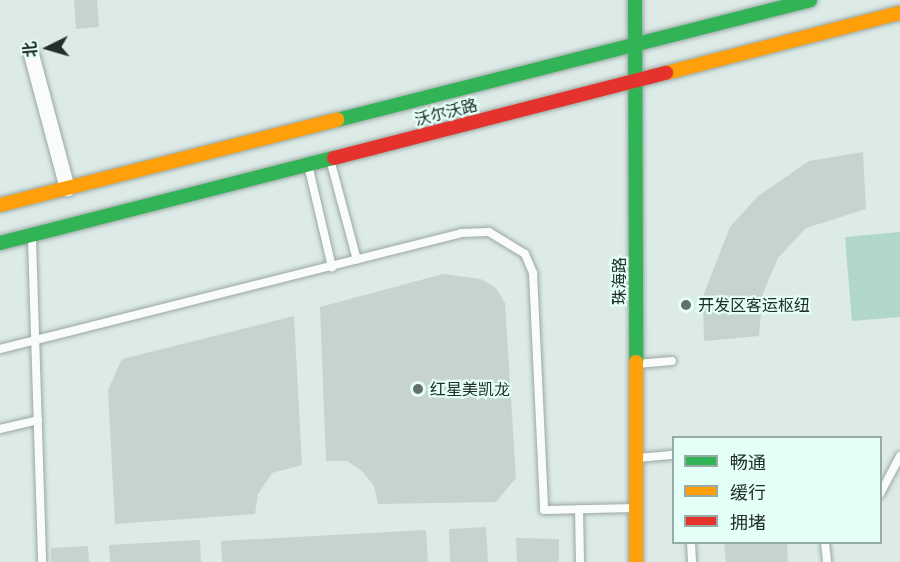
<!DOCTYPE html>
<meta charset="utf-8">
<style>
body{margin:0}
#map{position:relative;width:900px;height:562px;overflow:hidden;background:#dcebe7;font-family:"Noto Sans","Noto Sans SC",sans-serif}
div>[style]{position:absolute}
.green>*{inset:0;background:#b1d6cc}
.building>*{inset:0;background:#c7d3d0}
.roads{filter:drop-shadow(0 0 2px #9aa6a2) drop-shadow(0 0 2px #9aa6a2)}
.lane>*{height:8px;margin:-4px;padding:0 4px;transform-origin:4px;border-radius:4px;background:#fafcfb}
.street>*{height:15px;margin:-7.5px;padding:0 7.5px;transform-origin:7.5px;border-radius:7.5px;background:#fafcfb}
.fast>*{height:14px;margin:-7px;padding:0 7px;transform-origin:7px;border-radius:7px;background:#30b455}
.slow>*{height:14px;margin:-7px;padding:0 7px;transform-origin:7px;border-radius:7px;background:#ff9f0a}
.jam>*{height:14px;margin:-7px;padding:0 7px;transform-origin:7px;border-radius:7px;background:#e5322d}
.dots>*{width:16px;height:16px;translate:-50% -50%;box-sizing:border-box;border:3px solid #e3fff7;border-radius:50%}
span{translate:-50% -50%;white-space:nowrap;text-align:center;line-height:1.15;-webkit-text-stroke:4.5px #e3fff7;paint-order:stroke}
.street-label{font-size:16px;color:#232e2b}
.poi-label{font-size:16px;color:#232e2b}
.left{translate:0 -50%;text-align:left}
.legend{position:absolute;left:672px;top:436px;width:210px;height:108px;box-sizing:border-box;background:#e3fff7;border:2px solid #96aba5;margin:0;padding:8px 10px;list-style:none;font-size:18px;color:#232e2b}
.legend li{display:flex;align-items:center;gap:12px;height:30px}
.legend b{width:30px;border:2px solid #96aba5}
.north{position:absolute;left:18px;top:18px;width:60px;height:60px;-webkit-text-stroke:4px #e3fff7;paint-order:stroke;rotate:265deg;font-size:16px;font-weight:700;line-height:24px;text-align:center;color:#232e2b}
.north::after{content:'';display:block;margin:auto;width:21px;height:27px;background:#232e2b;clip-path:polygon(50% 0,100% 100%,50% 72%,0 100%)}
</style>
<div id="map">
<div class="green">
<i style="clip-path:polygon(900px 232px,900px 317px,852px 321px,845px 237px)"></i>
</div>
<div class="building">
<i style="clip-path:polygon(74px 0,97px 0,99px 27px,76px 29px)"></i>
<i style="clip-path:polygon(863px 152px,866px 209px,806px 228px,778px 258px,763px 293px,759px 336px,704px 341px,703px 296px,730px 227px,758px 196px,809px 161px)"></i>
<i style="clip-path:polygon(443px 274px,481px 279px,496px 288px,505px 303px,516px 478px,496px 502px,378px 504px,374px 486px,362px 471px,347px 461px,326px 461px,320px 307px)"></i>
<i style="clip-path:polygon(294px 316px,302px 465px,272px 473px,258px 494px,255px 514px,115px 524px,108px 390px,122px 359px)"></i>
<i style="clip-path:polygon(486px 527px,488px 562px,450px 562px,449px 529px)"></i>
<i style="clip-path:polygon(426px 530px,428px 562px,222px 562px,221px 541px)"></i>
<i style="clip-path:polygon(516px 538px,559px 539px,559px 562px,517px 562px)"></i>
<i style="clip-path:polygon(200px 540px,201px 562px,110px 562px,109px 545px)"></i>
<i style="clip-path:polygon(724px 543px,787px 543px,788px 562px,726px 562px)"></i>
<i style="clip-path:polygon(88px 546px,89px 562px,51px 562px,51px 548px)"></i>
</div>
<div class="roads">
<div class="lane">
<i style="left:331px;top:163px;width:100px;rotate:75deg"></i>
<i style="left:309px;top:169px;width:101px;rotate:76.8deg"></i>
<i style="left:32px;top:239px;width:323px;rotate:88.2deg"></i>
<i style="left:0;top:349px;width:475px;rotate:-14.1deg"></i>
<i style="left:461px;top:233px;width:28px;rotate:-2deg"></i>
<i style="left:489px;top:232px;width:42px;rotate:31.4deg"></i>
<i style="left:525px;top:254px;width:21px;rotate:67deg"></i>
<i style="left:533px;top:273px;width:237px;rotate:87.3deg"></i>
<i style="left:544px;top:510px;width:92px;rotate:-1.2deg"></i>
<i style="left:637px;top:364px;width:35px;rotate:-5deg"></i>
<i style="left:0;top:429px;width:39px;rotate:-13deg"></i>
<i style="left:637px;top:458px;width:37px;rotate:-5deg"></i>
<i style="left:880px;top:494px;width:43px;rotate:-62.2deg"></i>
<i style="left:579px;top:509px;width:53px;rotate:88.9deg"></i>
<i style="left:691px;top:542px;width:20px;rotate:87deg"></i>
<i style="left:825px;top:542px;width:20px;rotate:84deg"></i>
</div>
<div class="street">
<i style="left:31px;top:54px;width:139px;rotate:75deg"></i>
</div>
<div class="fast">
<i style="left:635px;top:0;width:362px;rotate:89.8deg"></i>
<i style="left:337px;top:120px;width:488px;rotate:-14.2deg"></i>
<i style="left:0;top:243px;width:345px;rotate:-14.3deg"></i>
</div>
<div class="slow">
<i style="left:666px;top:73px;width:242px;rotate:-14.4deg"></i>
<i style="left:0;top:205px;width:348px;rotate:-14.2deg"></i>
<i style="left:636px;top:362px;width:200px;rotate:90deg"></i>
</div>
<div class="jam">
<i style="left:334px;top:158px;width:343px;rotate:-14.4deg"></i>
</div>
</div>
<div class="dots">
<i style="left:686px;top:305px;background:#64706d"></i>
<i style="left:418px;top:389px;background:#64706d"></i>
</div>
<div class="street-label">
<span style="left:446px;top:112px;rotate:-14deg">沃尔沃路</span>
<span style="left:619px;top:281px;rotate:-90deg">珠海路</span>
</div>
<div class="poi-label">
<span class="left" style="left:698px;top:305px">开发区客运枢纽</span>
<span class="left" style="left:430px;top:389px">红星美凯龙</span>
</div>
<ul class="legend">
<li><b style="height:8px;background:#30b455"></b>畅通</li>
<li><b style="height:8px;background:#ff9f0a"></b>缓行</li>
<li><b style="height:8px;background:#e5322d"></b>拥堵</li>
</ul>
<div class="north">北</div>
</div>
